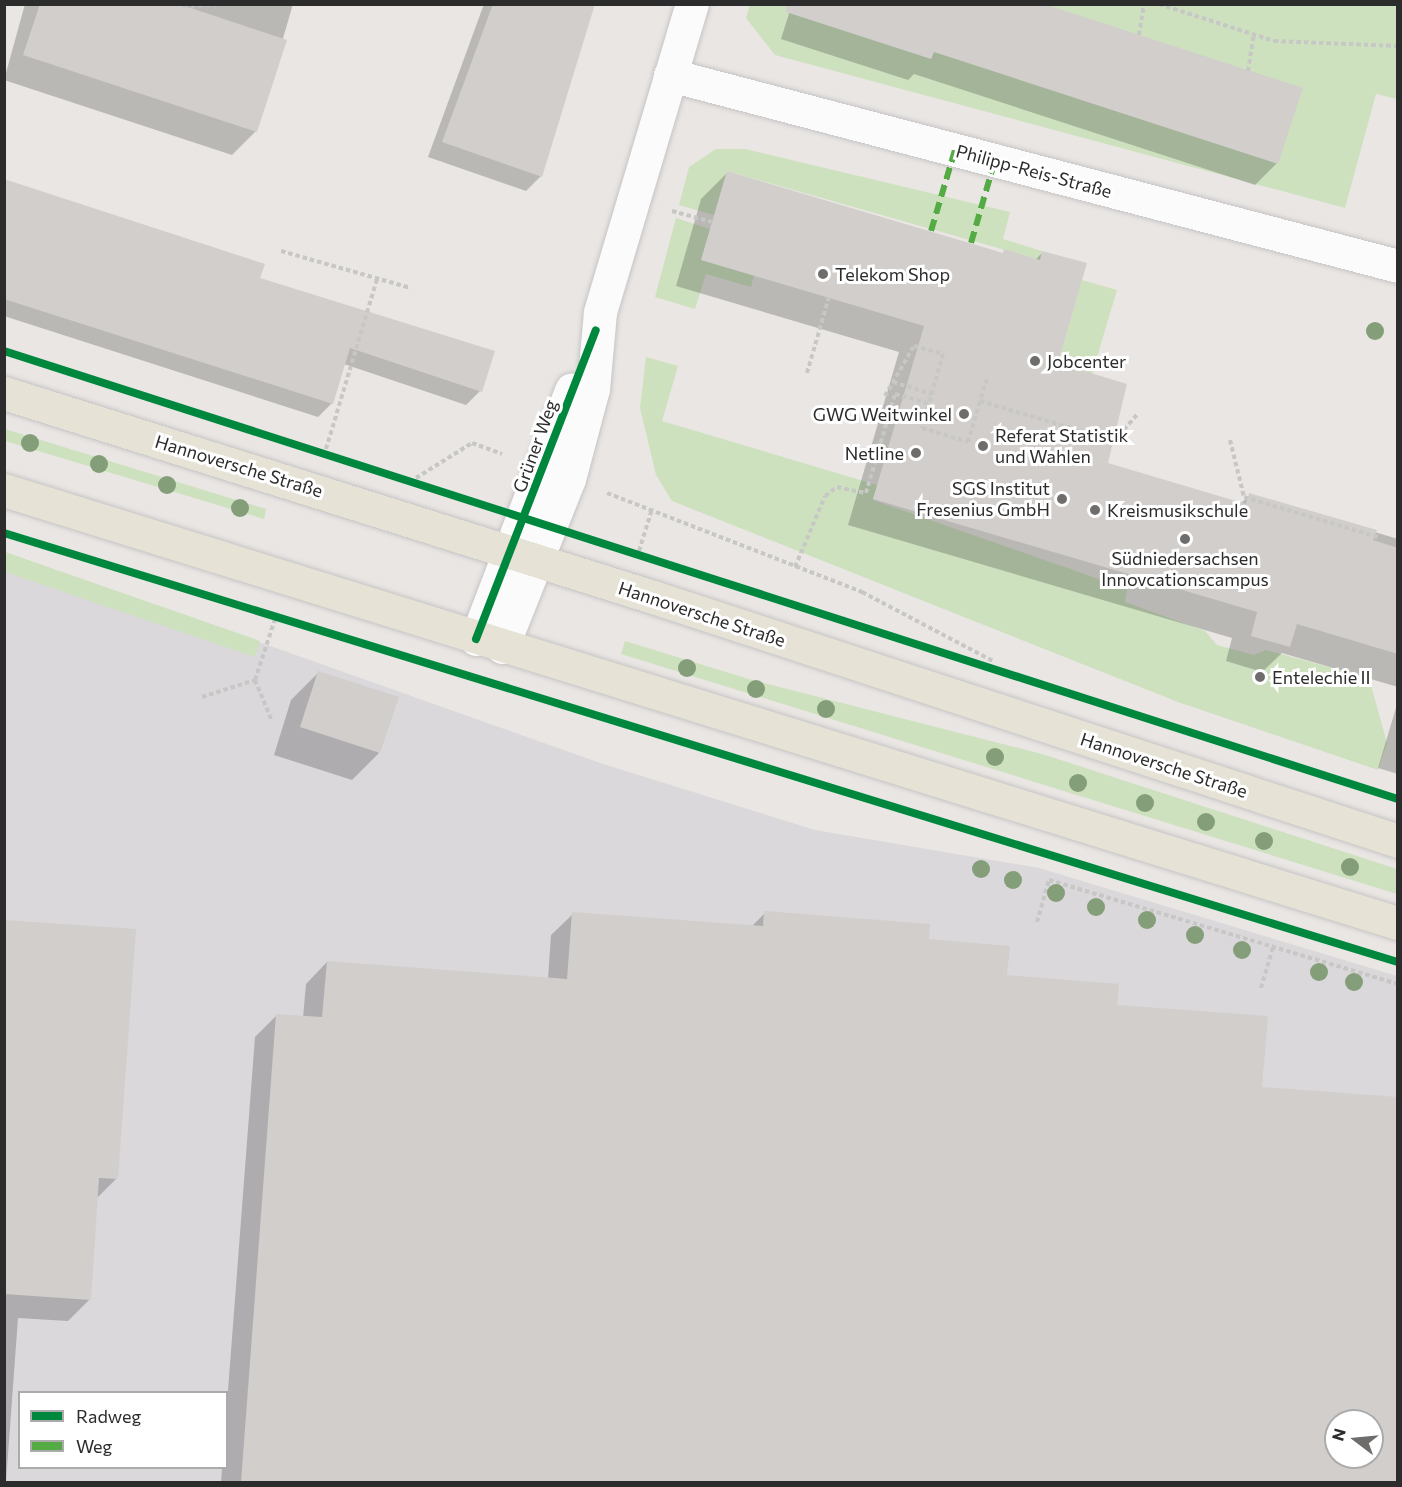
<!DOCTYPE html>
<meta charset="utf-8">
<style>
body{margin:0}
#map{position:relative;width:1402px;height:1487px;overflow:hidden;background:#e9e6e3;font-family:Commissioner,sans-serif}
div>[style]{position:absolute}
.industrial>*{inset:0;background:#dad8da}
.green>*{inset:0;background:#cee1bf}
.shadow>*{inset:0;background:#0003}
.building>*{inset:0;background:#d1cecc}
.path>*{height:4px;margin-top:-2px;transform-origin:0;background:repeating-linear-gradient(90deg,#c7c7c6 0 4.5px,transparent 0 7.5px)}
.roads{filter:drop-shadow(0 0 2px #c6c4c5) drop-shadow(0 0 2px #c6c4c5)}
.minor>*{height:33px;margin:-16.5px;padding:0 16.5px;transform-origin:16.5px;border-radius:16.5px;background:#fcfbfb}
.primary>*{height:33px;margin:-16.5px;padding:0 16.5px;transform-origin:16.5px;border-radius:16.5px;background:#e6e2d6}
.quiet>*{height:6px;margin-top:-3px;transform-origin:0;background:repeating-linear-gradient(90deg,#54ab44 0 12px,transparent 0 18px)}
.cycleway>*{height:8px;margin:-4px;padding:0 4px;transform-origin:4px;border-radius:4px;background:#00873e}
.trees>*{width:18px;height:18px;margin:-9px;border-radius:50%;background:#849e79}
.dots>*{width:16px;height:16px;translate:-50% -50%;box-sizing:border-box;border:3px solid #fff;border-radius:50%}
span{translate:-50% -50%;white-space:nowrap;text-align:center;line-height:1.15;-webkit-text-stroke:6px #fff;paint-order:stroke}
.street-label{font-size:18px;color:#2c2c2c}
.poi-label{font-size:18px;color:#2c2c2c}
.left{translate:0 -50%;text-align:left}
.right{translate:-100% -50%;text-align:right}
.frame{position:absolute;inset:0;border:6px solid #2c2c2c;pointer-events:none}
.legend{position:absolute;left:18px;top:1391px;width:210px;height:78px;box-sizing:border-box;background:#fff;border:2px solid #ababab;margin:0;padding:8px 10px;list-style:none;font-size:18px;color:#2c2c2c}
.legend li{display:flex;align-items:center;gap:12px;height:30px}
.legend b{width:30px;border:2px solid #ababab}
.north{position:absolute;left:1324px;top:1409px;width:60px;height:60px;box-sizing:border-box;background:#fff;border:2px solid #ababab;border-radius:50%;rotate:286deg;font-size:16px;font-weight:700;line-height:24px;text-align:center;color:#2c2c2c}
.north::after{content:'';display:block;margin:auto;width:21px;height:27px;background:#6e6d6c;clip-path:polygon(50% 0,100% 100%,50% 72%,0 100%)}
</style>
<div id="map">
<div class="industrial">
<i style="clip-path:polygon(evenodd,5px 552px,603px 764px,815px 830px,1039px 868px,1397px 976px,1397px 1482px,5px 1482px,5px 552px,20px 1392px,226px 1392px,226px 1468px,20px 1468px,20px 1392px,5px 552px,1336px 1421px,1372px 1421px,1372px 1457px,1336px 1457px,1336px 1421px)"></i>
</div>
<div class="green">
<i style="clip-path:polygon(750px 4px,1397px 5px,1397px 99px,1376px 94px,1345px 208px,775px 55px,746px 18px)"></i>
<i style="clip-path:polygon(716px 149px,745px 149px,1010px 212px,1003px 239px,1042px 251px,1040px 260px,727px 171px,714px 215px,679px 205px,689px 167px)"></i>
<i style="clip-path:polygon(676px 218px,710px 229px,701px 260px,754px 275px,751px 287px,706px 274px,695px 309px,655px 297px)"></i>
<i style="clip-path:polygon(1082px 280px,1117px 290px,1078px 421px,1044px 411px)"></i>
<i style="clip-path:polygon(646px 357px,678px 366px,662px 421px,877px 485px,873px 500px,1127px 589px,1125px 602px,1205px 631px,1217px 645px,1254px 655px,1266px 650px,1369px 678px,1387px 743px,1378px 770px,1178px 702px,672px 501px,656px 475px,640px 408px)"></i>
<i style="clip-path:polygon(5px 429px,266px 509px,264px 519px,5px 441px)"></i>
<i style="clip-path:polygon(5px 552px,260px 641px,255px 657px,5px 572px)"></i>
<i style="clip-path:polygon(625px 641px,752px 680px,1042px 754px,1397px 869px,1397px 894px,621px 654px)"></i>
</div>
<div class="shadow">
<i style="clip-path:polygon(25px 4px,293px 4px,256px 131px,232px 155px,4px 80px)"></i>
<i style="clip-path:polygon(484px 4px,594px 4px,541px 176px,526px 191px,428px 157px)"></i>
<i style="clip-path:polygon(792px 4px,1277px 163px,1255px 185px,914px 74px,908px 80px,781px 39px)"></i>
<i style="clip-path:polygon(727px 173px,1001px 254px,1035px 260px,1043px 252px,1056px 364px,1106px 464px,1240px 504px,1250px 495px,1398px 539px,1398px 687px,1282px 653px,1262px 672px,1226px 661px,1232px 638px,848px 525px,899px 352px,676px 286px,701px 199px)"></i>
<i style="clip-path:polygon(4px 181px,258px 279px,493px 352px,480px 391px,466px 405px,344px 364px,332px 403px,318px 417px,4px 316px)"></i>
<i style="clip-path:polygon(318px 673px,379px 753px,352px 780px,274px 755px,291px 700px)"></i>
<i style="clip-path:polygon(1398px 701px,1398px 774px,1378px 768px)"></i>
<i style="clip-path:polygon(evenodd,765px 913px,927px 941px,1005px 977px,1116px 1006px,1261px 1088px,1398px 1098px,1398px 1482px,221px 1482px,255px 1037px,276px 1016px,303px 1018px,306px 984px,327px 962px,548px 979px,551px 935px,573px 914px,751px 927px,765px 913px,1336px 1421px,1372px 1421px,1372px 1457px,1336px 1457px,1336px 1421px)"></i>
<i style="clip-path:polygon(4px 921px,117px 1178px,96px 1199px,89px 1300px,68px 1321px,18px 1318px,6px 1482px)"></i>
</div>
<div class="building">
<i style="clip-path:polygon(40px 4px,179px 4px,287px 40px,257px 132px,23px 55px)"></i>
<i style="clip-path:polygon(493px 4px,595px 4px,542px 177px,442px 142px)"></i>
<i style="clip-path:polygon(787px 4px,1044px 4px,1303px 88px,1278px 164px,934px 52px,931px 59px,786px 12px)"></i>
<i style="clip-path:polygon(727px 171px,1003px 253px,1004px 249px,1040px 260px,1042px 251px,1087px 263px,1058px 363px,1127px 384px,1108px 463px,1246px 504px,1249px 493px,1377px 530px,1373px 540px,1398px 548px,1398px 654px,1297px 624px,1290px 647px,1251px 636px,1257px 612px,873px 499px,924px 326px,701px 260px)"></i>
<i style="clip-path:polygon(4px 179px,265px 264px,260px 278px,495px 351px,482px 392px,350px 348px,333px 404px,4px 299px)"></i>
<i style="clip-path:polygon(318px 671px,399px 697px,380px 753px,300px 727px)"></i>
<i style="clip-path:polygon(evenodd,764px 911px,930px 924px,929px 939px,1010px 946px,1007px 975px,1119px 984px,1117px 1005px,1268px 1016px,1262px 1087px,1398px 1097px,1398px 1482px,241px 1482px,276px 1014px,322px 1017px,327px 961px,567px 979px,572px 912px,763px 926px,764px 911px,1336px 1421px,1372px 1421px,1372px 1457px,1336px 1457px,1336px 1421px)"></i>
<i style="clip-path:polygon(4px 920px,136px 929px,118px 1179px,99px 1178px,91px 1300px,4px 1294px)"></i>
</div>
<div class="path">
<i style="left:1159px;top:4px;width:121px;rotate:17.8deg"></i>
<i style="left:1274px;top:41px;width:124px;rotate:2.3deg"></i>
<i style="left:183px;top:6px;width:41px;rotate:-2.8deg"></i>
<i style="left:1139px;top:35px;width:31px;rotate:-81deg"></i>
<i style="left:1248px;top:71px;width:36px;rotate:-81deg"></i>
<i style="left:672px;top:211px;width:41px;rotate:15.4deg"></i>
<i style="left:281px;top:251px;width:135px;rotate:15.9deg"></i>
<i style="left:807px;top:373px;width:79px;rotate:-73.9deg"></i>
<i style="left:987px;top:379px;width:23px;rotate:108deg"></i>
<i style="left:980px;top:401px;width:140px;rotate:16.6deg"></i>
<i style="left:1114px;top:441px;width:37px;rotate:-49deg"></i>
<i style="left:893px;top:382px;width:41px;rotate:17.1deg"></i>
<i style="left:885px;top:396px;width:58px;rotate:-59.9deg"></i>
<i style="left:914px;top:346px;width:30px;rotate:15deg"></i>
<i style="left:943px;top:354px;width:77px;rotate:105.8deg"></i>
<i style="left:922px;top:428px;width:48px;rotate:16.9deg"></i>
<i style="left:968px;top:442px;width:43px;rotate:-73.7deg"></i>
<i style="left:1230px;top:440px;width:59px;rotate:76.2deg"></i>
<i style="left:1244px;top:497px;width:140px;rotate:16.6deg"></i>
<i style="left:326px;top:449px;width:177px;rotate:-73.3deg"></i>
<i style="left:416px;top:478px;width:66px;rotate:-32deg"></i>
<i style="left:472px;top:443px;width:32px;rotate:20deg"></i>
<i style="left:607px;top:493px;width:274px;rotate:21.2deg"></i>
<i style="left:862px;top:592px;width:148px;rotate:27.8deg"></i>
<i style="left:639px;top:551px;width:44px;rotate:-72.8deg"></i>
<i style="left:795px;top:567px;width:77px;rotate:-67.1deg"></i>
<i style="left:825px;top:496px;width:15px;rotate:-37deg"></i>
<i style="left:837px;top:487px;width:30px;rotate:12deg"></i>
<i style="left:866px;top:493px;width:103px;rotate:-73.7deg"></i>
<i style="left:895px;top:394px;width:35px;rotate:16deg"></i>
<i style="left:255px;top:680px;width:44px;rotate:67.5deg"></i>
<i style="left:202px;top:697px;width:56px;rotate:-17.8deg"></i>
<i style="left:255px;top:680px;width:64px;rotate:-71.8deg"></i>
<i style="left:1037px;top:922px;width:44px;rotate:-74.1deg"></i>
<i style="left:1049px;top:880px;width:364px;rotate:16.6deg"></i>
<i style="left:1261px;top:988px;width:43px;rotate:-73.7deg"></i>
</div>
<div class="roads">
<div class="minor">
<i style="left:670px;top:75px;width:753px;rotate:14.7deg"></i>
<i style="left:476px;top:639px;width:267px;rotate:-69.1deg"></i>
<i style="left:502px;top:647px;width:181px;rotate:-68.3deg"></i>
<i style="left:569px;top:479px;width:93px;rotate:-75.1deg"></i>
<i style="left:593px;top:389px;width:77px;rotate:-84.8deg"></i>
<i style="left:600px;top:312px;width:321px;rotate:-73.4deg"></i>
</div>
<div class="primary">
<i style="left:4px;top:393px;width:683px;rotate:17.45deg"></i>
<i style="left:656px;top:598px;width:781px;rotate:18.13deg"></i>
<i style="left:4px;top:490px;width:1460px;rotate:17.26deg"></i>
</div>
</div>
<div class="quiet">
<i style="left:931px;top:231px;width:84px;rotate:-73.5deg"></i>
<i style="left:971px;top:243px;width:86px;rotate:-73.9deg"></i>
</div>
<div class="cycleway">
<i style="left:4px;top:351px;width:1464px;rotate:17.82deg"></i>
<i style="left:4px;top:533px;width:1459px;rotate:17.11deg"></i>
<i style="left:476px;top:639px;width:331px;rotate:-68.8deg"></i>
</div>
<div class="trees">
<i style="left:1375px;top:331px"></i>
<i style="left:30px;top:443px"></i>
<i style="left:99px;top:464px"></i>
<i style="left:167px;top:485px"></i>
<i style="left:240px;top:508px"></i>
<i style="left:687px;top:668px"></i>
<i style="left:756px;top:689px"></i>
<i style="left:826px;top:709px"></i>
<i style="left:995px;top:757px"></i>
<i style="left:1078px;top:783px"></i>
<i style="left:1145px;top:803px"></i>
<i style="left:1206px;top:822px"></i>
<i style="left:1264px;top:841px"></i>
<i style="left:1350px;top:867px"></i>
<i style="left:981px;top:869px"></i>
<i style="left:1013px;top:880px"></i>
<i style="left:1056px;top:893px"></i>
<i style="left:1096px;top:907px"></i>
<i style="left:1147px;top:920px"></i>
<i style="left:1195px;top:935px"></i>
<i style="left:1242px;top:950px"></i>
<i style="left:1319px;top:972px"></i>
<i style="left:1354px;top:982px"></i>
</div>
<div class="dots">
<i style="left:823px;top:274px;background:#6e6d6c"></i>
<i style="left:1035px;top:361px;background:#6e6d6c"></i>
<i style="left:964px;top:414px;background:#6e6d6c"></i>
<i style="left:983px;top:446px;background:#6e6d6c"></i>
<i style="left:916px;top:453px;background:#6e6d6c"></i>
<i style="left:1062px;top:499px;background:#6e6d6c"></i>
<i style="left:1095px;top:510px;background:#6e6d6c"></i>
<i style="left:1185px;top:539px;background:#6e6d6c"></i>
<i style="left:1260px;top:677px;background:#6e6d6c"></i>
</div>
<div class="street-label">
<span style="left:1034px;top:171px;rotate:15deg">Philipp-Reis-Straße</span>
<span style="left:535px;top:446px;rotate:-70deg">Grüner Weg</span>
<span style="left:239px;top:466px;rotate:17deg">Hannoversche Straße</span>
<span style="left:702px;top:614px;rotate:18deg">Hannoversche Straße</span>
<span style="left:1164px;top:765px;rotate:18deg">Hannoversche Straße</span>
</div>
<div class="poi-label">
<span class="left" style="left:835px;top:274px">Telekom Shop</span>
<span class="left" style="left:1047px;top:361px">Jobcenter</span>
<span class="right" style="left:952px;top:414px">GWG Weitwinkel</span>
<span class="left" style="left:995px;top:446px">Referat Statistik<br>und Wahlen</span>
<span class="right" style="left:904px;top:453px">Netline</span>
<span class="right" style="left:1050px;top:499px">SGS Institut<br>Fresenius GmbH</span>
<span class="left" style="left:1107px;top:510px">Kreismusikschule</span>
<span style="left:1185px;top:569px">Südniedersachsen<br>Innovcationscampus</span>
<span class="left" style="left:1272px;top:677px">Entelechie II</span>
</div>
<div class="frame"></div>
<ul class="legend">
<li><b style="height:8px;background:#00873e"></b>Radweg</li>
<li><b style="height:8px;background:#54ab44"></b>Weg</li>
</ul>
<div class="north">N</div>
</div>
